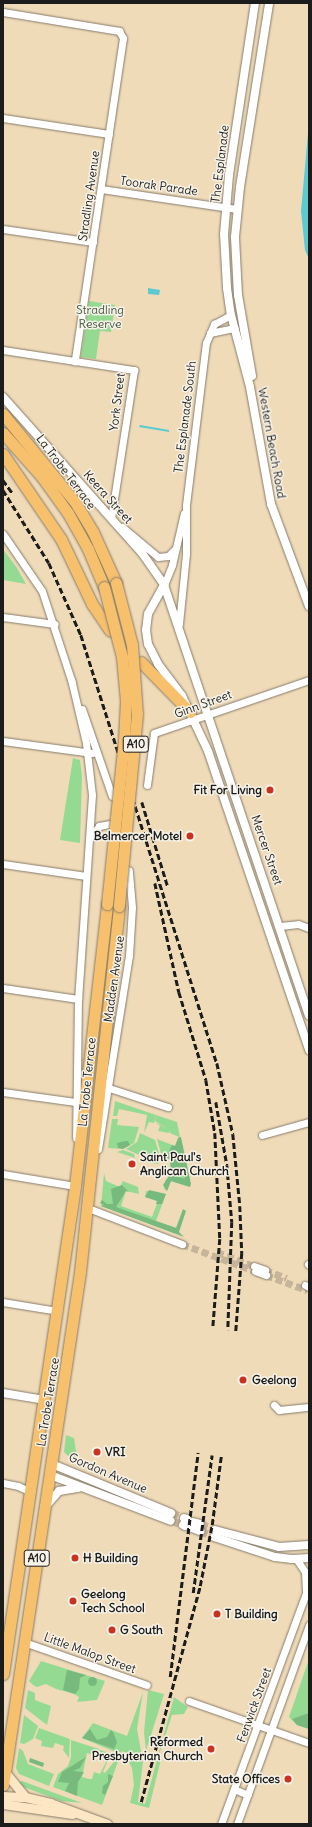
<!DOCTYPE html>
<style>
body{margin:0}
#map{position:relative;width:312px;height:1827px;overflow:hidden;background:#f0dbb9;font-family:Delius,sans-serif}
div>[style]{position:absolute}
.green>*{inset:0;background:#95da93}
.forest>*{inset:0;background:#78ba7d}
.round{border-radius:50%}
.water>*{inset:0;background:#5ccad1}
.minor-tunnel>*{height:7px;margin-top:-3.5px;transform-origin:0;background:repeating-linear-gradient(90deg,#c6b59a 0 7px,transparent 0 10.5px)}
.tertiary-tunnel>*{height:8px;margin-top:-4px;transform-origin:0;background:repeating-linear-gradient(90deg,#c6b59a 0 8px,transparent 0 12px)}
.roads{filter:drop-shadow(0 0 1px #867c6a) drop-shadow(0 0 1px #867c6a)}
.minor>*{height:7px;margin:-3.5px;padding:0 3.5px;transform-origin:3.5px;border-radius:3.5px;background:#fff}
.tertiary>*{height:8px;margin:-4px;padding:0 4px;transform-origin:4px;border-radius:4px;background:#fff}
.secondary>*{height:9px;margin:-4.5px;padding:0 4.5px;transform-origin:4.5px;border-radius:4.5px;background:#fce6c4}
.trunk>*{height:11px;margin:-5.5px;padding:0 5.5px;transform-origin:5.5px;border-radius:5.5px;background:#f7c06c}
.rail>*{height:2.5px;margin-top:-1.25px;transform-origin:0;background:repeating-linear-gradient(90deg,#1c1c1c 0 6px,transparent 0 9px)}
.bridges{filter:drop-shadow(0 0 1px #867c6a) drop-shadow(0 0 1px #867c6a)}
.trunk-bridge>*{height:11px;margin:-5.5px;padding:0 5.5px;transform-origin:5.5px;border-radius:5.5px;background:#f7c06c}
.dots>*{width:11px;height:11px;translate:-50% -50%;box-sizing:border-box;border:2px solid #f7f3e8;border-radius:50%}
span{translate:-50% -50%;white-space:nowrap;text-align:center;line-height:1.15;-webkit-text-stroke:3px #f7f3e8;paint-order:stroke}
.shield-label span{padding:1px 3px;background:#f7f3e8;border:1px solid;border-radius:3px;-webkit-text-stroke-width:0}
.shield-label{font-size:11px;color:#1c1c1c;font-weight:700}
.street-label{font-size:12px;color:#1c1c1c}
.park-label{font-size:12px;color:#405540}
.poi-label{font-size:12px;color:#1c1c1c;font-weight:700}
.right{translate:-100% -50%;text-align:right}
.left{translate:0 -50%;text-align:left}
.frame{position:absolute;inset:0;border:4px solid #1c1c1c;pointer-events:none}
</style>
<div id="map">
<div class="green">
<i style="clip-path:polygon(89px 301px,115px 305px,111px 332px,100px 331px,96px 359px,81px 357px)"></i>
<i style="clip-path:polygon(3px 549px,17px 568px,26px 584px,3px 580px)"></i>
<i style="clip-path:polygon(73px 758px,80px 760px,82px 776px,80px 843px,60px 840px)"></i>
<i style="clip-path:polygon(115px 1101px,156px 1115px,154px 1123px,149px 1122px,144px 1133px,147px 1115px,119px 1109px,117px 1116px,113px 1116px)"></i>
<i style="clip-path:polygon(156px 1115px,177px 1122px,190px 1187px,171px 1181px,167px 1191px,164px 1189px,166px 1179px,168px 1179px,171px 1172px,170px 1160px,162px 1157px,157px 1139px,175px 1146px,179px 1137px,170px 1133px,170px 1130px,169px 1133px,158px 1131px,160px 1126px,155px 1122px,168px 1129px,155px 1121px)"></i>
<i style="clip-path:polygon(112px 1119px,118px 1119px,117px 1125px,139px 1127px,134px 1143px,123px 1149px,108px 1148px)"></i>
<i style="clip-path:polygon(140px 1133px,155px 1140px,160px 1157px,158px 1164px,143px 1161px,144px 1157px,126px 1149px,137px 1142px)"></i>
<i style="clip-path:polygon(123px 1150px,134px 1154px,135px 1158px,117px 1152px)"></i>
<i style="clip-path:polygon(104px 1173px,106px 1181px,120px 1187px,123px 1181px,138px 1187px,139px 1194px,126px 1191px,121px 1206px,152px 1217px,158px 1201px,145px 1197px,146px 1191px,166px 1194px,156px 1221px,177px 1228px,175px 1233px,101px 1206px)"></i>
<i style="clip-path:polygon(66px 1435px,74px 1438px,78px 1465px,64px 1452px)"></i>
<i style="clip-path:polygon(309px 1659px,309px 1729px,297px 1725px,289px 1717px)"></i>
<i style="clip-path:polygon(41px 1661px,105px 1681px,97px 1700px,77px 1702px,79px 1697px,74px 1694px,56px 1689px,46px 1684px,37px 1687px,33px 1685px,29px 1681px)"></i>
<i style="clip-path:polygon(28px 1690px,35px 1693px,35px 1700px,51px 1706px,47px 1725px,25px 1708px)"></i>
<i style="clip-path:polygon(148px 1690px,164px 1694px,146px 1751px,144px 1732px)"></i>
<i style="clip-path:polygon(143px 1692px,137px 1729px,143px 1762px,138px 1802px,145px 1804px,174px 1697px,188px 1707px,184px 1714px,172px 1715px,158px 1758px,161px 1759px,149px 1808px,130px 1803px,134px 1785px,132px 1768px,127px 1758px,128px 1754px,122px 1751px,102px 1805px,53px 1787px,58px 1774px,68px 1766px,71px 1757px,71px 1740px,99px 1749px,97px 1756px,87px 1753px,82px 1777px,89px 1779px,92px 1779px,94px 1772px,100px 1774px,106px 1762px,98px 1756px,100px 1750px,106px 1752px,109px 1758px,103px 1772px,105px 1773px,117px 1758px,118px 1753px,82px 1738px,93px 1723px,127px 1736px)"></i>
<i style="clip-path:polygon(24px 1715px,38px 1726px,33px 1739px,24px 1744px,20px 1743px)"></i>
<i style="clip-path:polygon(39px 1728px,70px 1739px,69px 1758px,63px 1750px,64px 1746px,55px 1743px,53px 1748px,41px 1746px,42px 1741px,35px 1738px)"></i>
<i style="clip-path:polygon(19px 1748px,23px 1751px,28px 1764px,54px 1774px,49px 1786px,19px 1774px,16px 1768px)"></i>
<i style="clip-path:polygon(22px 1781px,82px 1803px,61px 1801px,21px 1786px,18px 1783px)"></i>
</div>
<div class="forest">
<i style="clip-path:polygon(181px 1137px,191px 1184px,190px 1187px,171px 1181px,167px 1191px,163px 1185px,170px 1174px,185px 1179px,183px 1171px,171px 1172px,170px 1159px,166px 1158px,172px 1145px,175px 1146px,178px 1138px)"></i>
<i style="clip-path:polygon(125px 1141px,128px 1141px,130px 1145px,123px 1149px,118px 1148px,117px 1143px)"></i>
<i style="clip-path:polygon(122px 1185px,129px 1192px,126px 1191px,116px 1207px,176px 1228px,183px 1209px,186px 1211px,179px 1232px,184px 1237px,101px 1206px,104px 1205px,100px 1203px,102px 1200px,107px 1204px,113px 1204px,111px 1189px)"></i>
<i style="clip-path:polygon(149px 1190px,166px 1194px,162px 1204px,156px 1204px,157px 1201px,145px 1197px)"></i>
<i style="clip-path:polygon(67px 1670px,86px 1675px,80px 1678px,79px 1689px,75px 1694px,63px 1690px)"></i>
<i class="round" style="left:87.5px;top:1676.5px;width:9px;height:9px"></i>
<i style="clip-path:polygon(309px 1713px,309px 1729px,297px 1725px,292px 1719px)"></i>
<i style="clip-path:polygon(90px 1729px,97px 1740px,107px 1737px,111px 1730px,113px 1732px,117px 1742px,114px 1749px,82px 1738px)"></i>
<i style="clip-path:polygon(86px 1757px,80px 1768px,73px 1771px,84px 1772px,78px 1782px,77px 1796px,65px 1791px,69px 1783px,58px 1782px,62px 1772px)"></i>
<i style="clip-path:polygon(30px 1758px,44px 1763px,43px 1767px,29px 1762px)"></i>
<i style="clip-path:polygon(108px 1774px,113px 1776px,105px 1795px,102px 1793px,103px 1786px,108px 1782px)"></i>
</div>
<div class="water">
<i style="clip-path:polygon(309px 122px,309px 259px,305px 250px,301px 211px)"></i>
<i style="clip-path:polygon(148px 288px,160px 290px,159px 295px,148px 294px)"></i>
<i style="clip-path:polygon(140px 425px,169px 430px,169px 432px,139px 427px)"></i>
</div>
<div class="minor-tunnel">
<i style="left:182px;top:1244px;width:78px;rotate:20.3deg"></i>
<i style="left:217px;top:1252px;width:40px;rotate:21deg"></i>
<i style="left:265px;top:1270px;width:23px;rotate:20deg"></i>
<i style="left:266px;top:1275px;width:44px;rotate:20.1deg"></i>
</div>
<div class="tertiary-tunnel">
<i style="left:171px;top:1513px;width:14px;rotate:21deg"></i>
<i style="left:171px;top:1521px;width:13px;rotate:18deg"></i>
<i style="left:200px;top:1524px;width:16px;rotate:22deg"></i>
<i style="left:200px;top:1531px;width:15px;rotate:23deg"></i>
</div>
<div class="roads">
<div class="minor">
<i style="left:3px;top:12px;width:118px;rotate:9.3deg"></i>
<i style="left:119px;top:31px;width:8px;rotate:60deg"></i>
<i style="left:123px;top:38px;width:327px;rotate:98.5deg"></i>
<i style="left:3px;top:118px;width:107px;rotate:8.6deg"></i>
<i style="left:101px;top:189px;width:137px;rotate:8.4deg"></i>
<i style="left:3px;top:229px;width:91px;rotate:8.2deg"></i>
<i style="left:210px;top:333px;width:25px;rotate:-12deg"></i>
<i style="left:3px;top:350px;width:133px;rotate:8.7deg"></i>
<i style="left:134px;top:370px;width:150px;rotate:98.8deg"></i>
<i style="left:122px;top:527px;width:47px;rotate:39.8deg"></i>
<i style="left:158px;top:557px;width:10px;rotate:-6deg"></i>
<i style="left:168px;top:556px;width:10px;rotate:-45deg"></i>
<i style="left:3px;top:534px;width:69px;rotate:55.6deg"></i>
<i style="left:42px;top:591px;width:97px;rotate:71.9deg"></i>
<i style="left:164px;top:585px;width:22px;rotate:-68deg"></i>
<i style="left:172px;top:565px;width:53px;rotate:-77deg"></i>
<i style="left:3px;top:617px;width:52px;rotate:7.7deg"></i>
<i style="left:179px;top:624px;width:70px;rotate:-84.3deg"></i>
<i style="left:186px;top:554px;width:49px;rotate:-90deg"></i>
<i style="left:186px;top:505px;width:163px;rotate:-83deg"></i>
<i style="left:206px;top:343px;width:21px;rotate:-67deg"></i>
<i style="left:214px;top:324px;width:19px;rotate:-28deg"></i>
<i style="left:71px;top:679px;width:66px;rotate:76.8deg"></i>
<i style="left:86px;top:743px;width:52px;rotate:83.4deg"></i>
<i style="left:92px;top:795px;width:204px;rotate:93.9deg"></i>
<i style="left:78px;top:999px;width:139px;rotate:90.8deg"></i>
<i style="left:82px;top:709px;width:92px;rotate:71deg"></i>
<i style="left:3px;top:741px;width:90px;rotate:7.7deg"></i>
<i style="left:147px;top:785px;width:52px;rotate:-82.3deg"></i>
<i style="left:154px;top:733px;width:164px;rotate:-18.9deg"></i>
<i style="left:91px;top:836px;width:13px;rotate:-51deg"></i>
<i style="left:99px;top:826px;width:10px;rotate:-11deg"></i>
<i style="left:3px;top:864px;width:84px;rotate:8.2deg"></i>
<i style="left:280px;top:926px;width:18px;rotate:-6deg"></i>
<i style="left:298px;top:924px;width:12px;rotate:20deg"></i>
<i style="left:3px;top:988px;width:76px;rotate:8.3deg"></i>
<i style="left:109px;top:1088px;width:62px;rotate:17.9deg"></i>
<i style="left:3px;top:1092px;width:73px;rotate:7.9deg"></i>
<i style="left:262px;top:1135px;width:49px;rotate:-15.5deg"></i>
<i style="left:98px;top:1149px;width:195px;rotate:-80.9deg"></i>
<i style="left:129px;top:956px;width:49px;rotate:-86.5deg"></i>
<i style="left:132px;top:907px;width:37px;rotate:-95deg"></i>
<i style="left:3px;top:1174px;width:73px;rotate:9.5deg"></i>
<i style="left:89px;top:1204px;width:4px;rotate:104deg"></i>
<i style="left:88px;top:1208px;width:101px;rotate:21deg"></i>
<i style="left:308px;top:1264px;width:1px;rotate:45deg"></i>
<i style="left:254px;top:1266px;width:12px;rotate:20deg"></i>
<i style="left:255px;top:1271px;width:12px;rotate:20deg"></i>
<i style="left:305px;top:1285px;width:4px;rotate:27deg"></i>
<i style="left:3px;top:1302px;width:56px;rotate:9.3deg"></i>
<i style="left:274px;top:1405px;width:7px;rotate:45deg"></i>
<i style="left:279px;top:1410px;width:30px;rotate:-6deg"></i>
<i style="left:3px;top:1483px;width:15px;rotate:11deg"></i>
<i style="left:18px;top:1486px;width:14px;rotate:25deg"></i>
<i style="left:297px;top:1560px;width:14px;rotate:56deg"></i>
<i style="left:305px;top:1572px;width:18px;rotate:87deg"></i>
<i style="left:24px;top:1642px;width:130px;rotate:19.3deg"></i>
<i style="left:189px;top:1701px;width:127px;rotate:19.3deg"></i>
<i style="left:234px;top:1789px;width:15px;rotate:23deg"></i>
<i style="left:221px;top:1824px;width:255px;rotate:-69.8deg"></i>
<i style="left:237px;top:1824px;width:212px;rotate:-70.1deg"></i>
</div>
<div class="tertiary">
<i style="left:255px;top:3px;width:174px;rotate:98.6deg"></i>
<i style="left:229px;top:175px;width:59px;rotate:94.8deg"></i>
<i style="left:224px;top:234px;width:54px;rotate:86.8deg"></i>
<i style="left:227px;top:288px;width:27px;rotate:82deg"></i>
<i style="left:231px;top:315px;width:74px;rotate:75.2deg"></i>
<i style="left:250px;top:387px;width:119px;rotate:79.8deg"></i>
<i style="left:271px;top:504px;width:109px;rotate:69.6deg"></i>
<i style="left:252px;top:376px;width:82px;rotate:-99.8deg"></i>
<i style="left:238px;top:295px;width:58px;rotate:-93deg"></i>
<i style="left:235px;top:237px;width:50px;rotate:-84.3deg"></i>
<i style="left:240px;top:187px;width:186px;rotate:-81deg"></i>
<i style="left:3px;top:397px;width:209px;rotate:48.3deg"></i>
<i style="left:142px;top:553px;width:39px;rotate:55deg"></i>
<i style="left:164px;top:585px;width:454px;rotate:71.4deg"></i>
<i style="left:164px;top:585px;width:33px;rotate:119deg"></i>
<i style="left:148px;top:614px;width:16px;rotate:97deg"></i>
<i style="left:146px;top:630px;width:14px;rotate:82deg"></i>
<i style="left:148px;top:644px;width:22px;rotate:63deg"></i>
<i style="left:158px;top:664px;width:40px;rotate:53deg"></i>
<i style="left:182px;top:696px;width:61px;rotate:64.7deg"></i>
<i style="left:208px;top:751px;width:316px;rotate:71.3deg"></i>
<i style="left:3px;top:1393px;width:43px;rotate:9.5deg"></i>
<i style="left:52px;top:1464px;width:129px;rotate:22.4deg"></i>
<i style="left:50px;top:1475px;width:129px;rotate:20.8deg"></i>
<i style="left:46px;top:1506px;width:20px;rotate:-49deg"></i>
<i style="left:59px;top:1491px;width:20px;rotate:-9deg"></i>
<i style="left:184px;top:1518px;width:3px;rotate:18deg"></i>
<i style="left:193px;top:1522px;width:7px;rotate:16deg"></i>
<i style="left:183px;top:1525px;width:2px;rotate:27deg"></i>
<i style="left:192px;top:1528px;width:9px;rotate:21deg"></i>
<i style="left:215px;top:1530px;width:66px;rotate:14.9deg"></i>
<i style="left:279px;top:1547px;width:30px;rotate:-4deg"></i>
<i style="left:214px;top:1537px;width:64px;rotate:18.2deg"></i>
<i style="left:275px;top:1557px;width:17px;rotate:7deg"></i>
<i style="left:292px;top:1559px;width:17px;rotate:-3deg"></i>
</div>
<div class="secondary">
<i style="left:5px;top:1772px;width:32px;rotate:51deg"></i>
<i style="left:3px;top:1796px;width:22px;rotate:3deg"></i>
<i style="left:25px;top:1797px;width:26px;rotate:13deg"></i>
<i style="left:50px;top:1803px;width:61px;rotate:20.2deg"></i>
<i style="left:3px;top:1804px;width:70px;rotate:8.2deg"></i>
</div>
<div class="trunk">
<i style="left:3px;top:414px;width:114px;rotate:50.7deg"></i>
<i style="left:75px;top:502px;width:35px;rotate:59deg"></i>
<i style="left:93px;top:532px;width:56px;rotate:65.7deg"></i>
<i style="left:3px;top:433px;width:59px;rotate:48.4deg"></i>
<i style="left:42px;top:477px;width:44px;rotate:54.2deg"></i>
<i style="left:68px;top:513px;width:41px;rotate:60.9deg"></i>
<i style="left:88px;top:549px;width:41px;rotate:67.2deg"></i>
<i style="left:3px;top:454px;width:103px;rotate:55.7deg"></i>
<i style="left:61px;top:539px;width:72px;rotate:64.5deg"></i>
<i style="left:92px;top:604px;width:32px;rotate:56deg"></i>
<i style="left:141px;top:662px;width:70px;rotate:45.6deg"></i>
<i style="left:3px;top:1674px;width:493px;rotate:-81.6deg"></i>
<i style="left:75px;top:1186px;width:284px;rotate:-83.5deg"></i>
<i style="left:3px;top:1785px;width:519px;rotate:-81.46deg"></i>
<i style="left:80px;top:1272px;width:368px;rotate:-83.9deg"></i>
</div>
</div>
<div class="rail">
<i style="left:3px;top:480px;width:17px;rotate:54deg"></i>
<i style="left:3px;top:490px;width:86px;rotate:57.8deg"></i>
<i style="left:49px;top:563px;width:79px;rotate:66deg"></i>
<i style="left:81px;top:635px;width:449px;rotate:72.4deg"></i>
<i style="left:217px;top:1063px;width:73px;rotate:77.3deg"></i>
<i style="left:233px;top:1134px;width:72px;rotate:84.4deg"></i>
<i style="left:240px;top:1206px;width:47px;rotate:87.6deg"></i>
<i style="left:242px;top:1253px;width:78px;rotate:94.4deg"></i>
<i style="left:142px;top:802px;width:89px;rotate:73deg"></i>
<i style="left:155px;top:883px;width:112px;rotate:77.6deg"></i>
<i style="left:179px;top:992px;width:92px;rotate:72.9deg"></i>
<i style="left:206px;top:1080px;width:54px;rotate:80.4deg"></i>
<i style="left:215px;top:1133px;width:106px;rotate:87.3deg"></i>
<i style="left:220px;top:1239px;width:89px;rotate:94.5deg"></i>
<i style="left:216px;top:1102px;width:64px;rotate:80.1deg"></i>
<i style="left:227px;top:1165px;width:57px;rotate:85deg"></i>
<i style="left:232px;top:1222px;width:108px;rotate:92.1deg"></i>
<i style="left:193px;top:1593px;width:139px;rotate:-82.2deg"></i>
<i style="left:170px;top:1677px;width:226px;rotate:-82.9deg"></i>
<i style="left:141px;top:1802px;width:224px;rotate:-74.7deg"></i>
<i style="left:200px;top:1586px;width:62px;rotate:-78.9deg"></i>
<i style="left:212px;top:1525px;width:69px;rotate:-82.5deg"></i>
</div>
<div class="bridges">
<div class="trunk-bridge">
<i style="left:116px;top:583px;width:64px;rotate:75.5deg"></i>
<i style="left:132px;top:645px;width:69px;rotate:85.9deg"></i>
<i style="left:137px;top:714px;width:193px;rotate:95.4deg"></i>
<i style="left:104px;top:587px;width:72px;rotate:75.6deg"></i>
<i style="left:122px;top:657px;width:44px;rotate:84.8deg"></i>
<i style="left:126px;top:701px;width:39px;rotate:93deg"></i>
<i style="left:124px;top:740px;width:165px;rotate:95.9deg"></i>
</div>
</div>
<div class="dots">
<i style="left:270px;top:790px;background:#c8321e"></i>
<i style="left:190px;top:836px;background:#c8321e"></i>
<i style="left:132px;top:1164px;background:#c8321e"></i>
<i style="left:243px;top:1380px;background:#c8321e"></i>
<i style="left:97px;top:1452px;background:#c8321e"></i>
<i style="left:75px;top:1558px;background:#c8321e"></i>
<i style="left:73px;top:1601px;background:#c8321e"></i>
<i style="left:217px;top:1614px;background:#c8321e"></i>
<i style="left:112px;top:1630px;background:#c8321e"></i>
<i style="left:211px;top:1749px;background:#c8321e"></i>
<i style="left:288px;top:1779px;background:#c8321e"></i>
</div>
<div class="shield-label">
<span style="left:136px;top:744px">A10</span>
<span style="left:37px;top:1558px">A10</span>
</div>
<div class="street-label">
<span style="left:220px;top:164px;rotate:-83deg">The Esplanade</span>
<span style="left:159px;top:186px;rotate:8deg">Toorak Parade</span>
<span style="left:89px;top:196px;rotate:-82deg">Stradling Avenue</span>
<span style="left:117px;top:402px;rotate:-83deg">York Street</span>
<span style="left:185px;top:417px;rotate:-83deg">The Esplanade South</span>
<span style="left:272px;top:443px;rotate:80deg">Western Beach Road</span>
<span style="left:66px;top:472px;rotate:53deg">La Trobe Terrace</span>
<span style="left:108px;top:497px;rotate:48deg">Keera Street</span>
<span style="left:203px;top:704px;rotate:-20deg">Ginn Street</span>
<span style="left:267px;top:850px;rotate:71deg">Mercer Street</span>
<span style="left:114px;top:979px;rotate:-82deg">Madden Avenue</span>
<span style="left:87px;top:1082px;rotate:-84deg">La Trobe Terrace</span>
<span style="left:48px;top:1402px;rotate:-81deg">La Trobe Terrace</span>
<span style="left:108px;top:1473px;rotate:23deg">Gordon Avenue</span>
<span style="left:90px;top:1653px;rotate:20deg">Little Malop Street</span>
<span style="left:254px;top:1705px;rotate:-70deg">Fenwick Street</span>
</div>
<div class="park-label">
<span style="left:100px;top:317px">Stradling<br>Reserve</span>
</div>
<div class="poi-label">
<span class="right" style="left:262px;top:790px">Fit For Living</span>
<span class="right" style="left:182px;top:836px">Belmercer Motel</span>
<span class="left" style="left:140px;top:1164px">Saint Paul's<br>Anglican Church</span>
<span class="left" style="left:252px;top:1380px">Geelong</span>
<span class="left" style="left:105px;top:1452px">VRI</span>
<span class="left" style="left:83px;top:1558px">H Building</span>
<span class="left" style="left:81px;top:1601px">Geelong<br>Tech School</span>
<span class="left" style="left:225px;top:1614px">T Building</span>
<span class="left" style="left:120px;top:1630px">G South</span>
<span class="right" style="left:203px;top:1749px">Reformed<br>Presbyterian Church</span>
<span class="right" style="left:280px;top:1779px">State Offices</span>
</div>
<div class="frame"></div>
</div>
